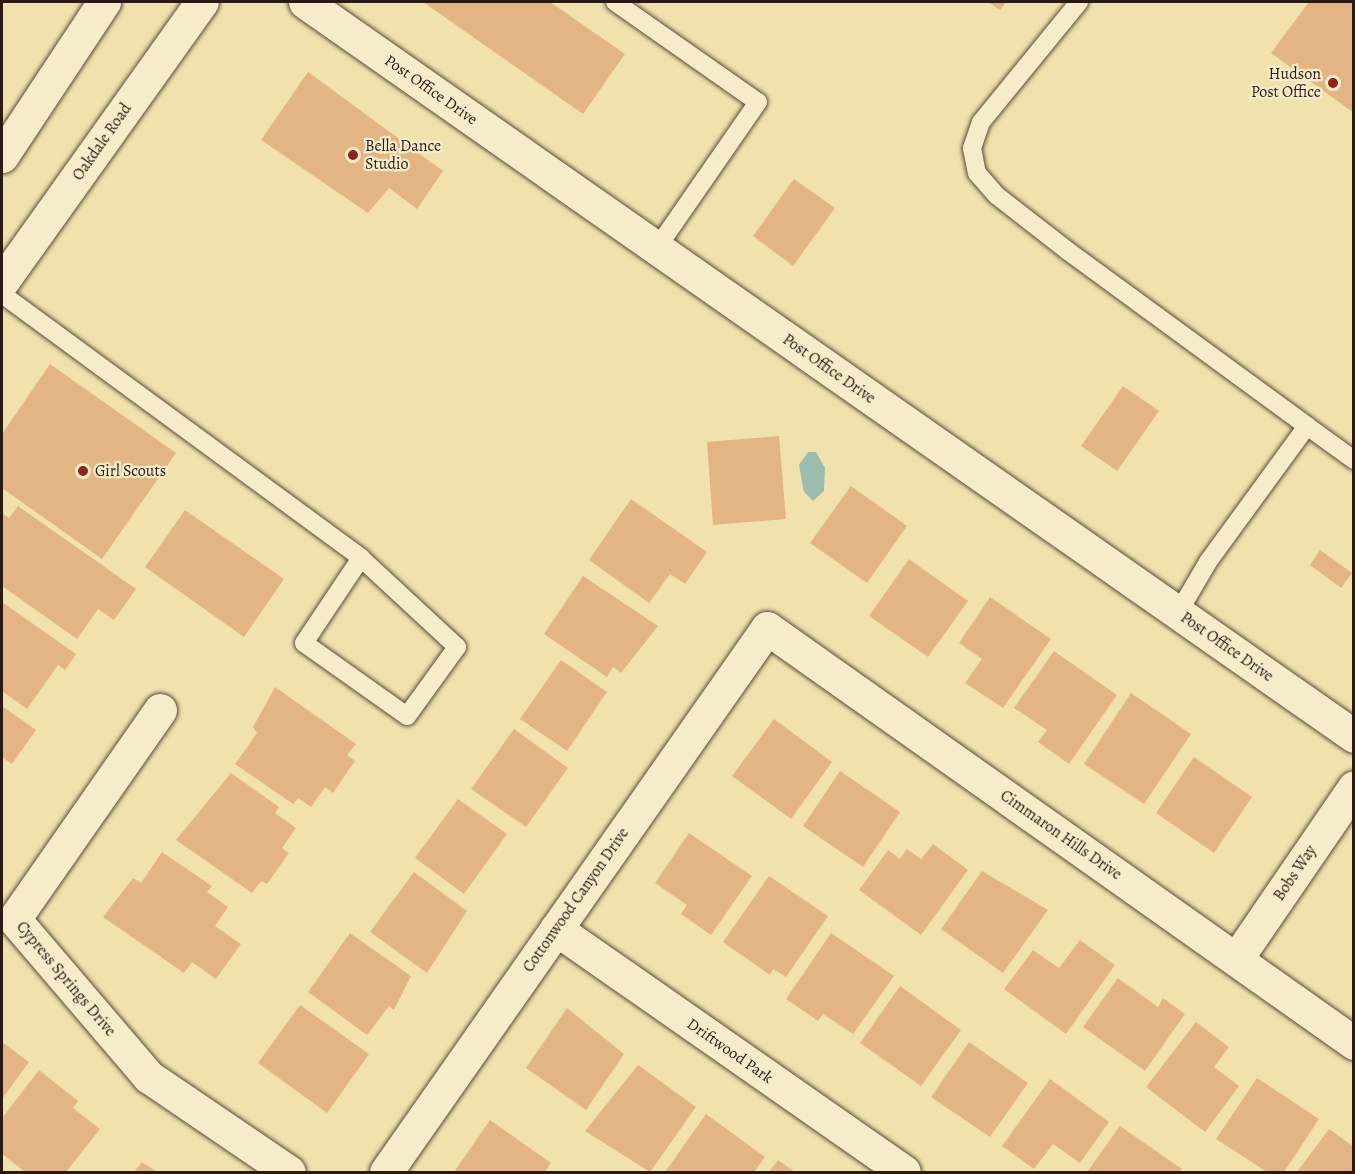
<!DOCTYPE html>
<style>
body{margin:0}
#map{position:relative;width:1355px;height:1174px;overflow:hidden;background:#f1e2ad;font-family:Alegreya,serif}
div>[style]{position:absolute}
.water>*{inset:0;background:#9bbdb0}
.building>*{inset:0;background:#e4b584}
.roads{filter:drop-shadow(0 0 2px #5c4b3a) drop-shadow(0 0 2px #5c4b3a)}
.lane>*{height:18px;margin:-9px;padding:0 9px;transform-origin:9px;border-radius:9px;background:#f6ecca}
.street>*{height:33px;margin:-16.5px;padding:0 16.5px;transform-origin:16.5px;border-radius:16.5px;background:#f6ecca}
.secondary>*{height:33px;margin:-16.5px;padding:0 16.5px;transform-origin:16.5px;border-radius:16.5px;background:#f6ecca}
.dots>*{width:16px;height:16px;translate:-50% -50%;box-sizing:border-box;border:3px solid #f6ecca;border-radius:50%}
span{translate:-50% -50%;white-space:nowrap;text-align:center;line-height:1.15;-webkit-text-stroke:4.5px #f6ecca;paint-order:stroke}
.poi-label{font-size:16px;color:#2b1913}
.right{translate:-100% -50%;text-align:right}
.left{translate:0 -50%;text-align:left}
.street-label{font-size:16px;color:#2b1913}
.frame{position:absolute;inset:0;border:3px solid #2b1913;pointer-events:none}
</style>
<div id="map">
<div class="water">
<i style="clip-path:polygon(808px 452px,816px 452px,825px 468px,824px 491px,813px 501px,804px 492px,799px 465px)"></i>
</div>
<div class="building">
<i style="clip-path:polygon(423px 2px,550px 2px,625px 54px,583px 114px)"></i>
<i style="clip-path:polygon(988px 2px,1006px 2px,1000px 10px)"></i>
<i style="clip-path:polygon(1309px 2px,1354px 2px,1354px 113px,1271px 53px)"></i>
<i style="clip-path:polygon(308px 72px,443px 171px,417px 209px,389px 188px,368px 213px,261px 140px)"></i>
<i style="clip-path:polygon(794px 179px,835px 208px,793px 266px,753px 236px)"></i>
<i style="clip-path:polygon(50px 364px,176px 453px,102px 559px,2px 488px,2px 434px)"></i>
<i style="clip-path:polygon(1123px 386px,1159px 411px,1117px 471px,1081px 446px)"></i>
<i style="clip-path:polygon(779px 436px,786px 519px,713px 525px,707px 442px)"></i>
<i style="clip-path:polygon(851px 486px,907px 526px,867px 583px,810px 543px)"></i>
<i style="clip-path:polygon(631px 499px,707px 552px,685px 584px,670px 574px,649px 603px,589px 560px)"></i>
<i style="clip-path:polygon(18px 506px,136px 589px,114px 620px,98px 609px,77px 639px,2px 586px,2px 513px,9px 518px)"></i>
<i style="clip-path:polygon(185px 510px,284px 579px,244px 637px,145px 567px)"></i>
<i style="clip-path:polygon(1320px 550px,1352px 573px,1341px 588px,1310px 565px)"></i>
<i style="clip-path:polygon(909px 559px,968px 601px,928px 657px,869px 616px)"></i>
<i style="clip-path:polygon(583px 576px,658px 626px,621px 673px,613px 667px,607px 677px,544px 634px)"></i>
<i style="clip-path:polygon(990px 597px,1051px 639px,1003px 708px,965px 683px,982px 659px,959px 643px)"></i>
<i style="clip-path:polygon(2px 602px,76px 654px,65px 670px,58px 665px,27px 709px,2px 691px)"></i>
<i style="clip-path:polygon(1054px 651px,1117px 695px,1069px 764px,1038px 742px,1047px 730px,1014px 708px)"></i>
<i style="clip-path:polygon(561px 660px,607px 692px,567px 751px,520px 719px)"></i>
<i style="clip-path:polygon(275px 687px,356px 744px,347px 755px,355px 761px,333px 793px,325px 787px,311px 807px,298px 798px,293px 804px,235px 764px,257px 733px,253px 727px)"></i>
<i style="clip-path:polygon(1131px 693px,1191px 734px,1144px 804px,1084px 764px)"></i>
<i style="clip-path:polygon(2px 706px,36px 730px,12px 764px,2px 757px)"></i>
<i style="clip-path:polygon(774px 719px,832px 762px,791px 819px,732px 776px)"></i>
<i style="clip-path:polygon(514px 729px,568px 768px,526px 827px,471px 789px)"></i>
<i style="clip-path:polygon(1194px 757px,1252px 797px,1214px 853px,1156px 813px)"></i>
<i style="clip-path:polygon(840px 771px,900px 812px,863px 867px,803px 826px)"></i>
<i style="clip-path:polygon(231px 773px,279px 807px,275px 813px,296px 828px,282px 848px,289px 853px,267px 884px,261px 881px,252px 893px,176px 840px)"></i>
<i style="clip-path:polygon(458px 799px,507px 834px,464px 894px,415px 858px)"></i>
<i style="clip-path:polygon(689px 833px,752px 876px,711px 935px,681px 914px,687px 905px,655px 883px)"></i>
<i style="clip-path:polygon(933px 844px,968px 870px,921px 935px,859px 890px,888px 850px,900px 859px,907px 849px,921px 859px)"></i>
<i style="clip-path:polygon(162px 852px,212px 886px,207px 892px,228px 907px,215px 926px,241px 944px,216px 979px,192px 962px,184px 973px,103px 917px,133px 878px,141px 883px)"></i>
<i style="clip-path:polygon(982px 871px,1048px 910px,1003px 973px,941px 929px)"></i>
<i style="clip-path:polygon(414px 872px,467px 911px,427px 973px,370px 932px)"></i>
<i style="clip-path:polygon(769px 876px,828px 916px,786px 977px,773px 969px,770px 975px,723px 942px)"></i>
<i style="clip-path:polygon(350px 933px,411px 976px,394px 1010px,389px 1006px,367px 1035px,308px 992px)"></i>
<i style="clip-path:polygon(831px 933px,894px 976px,853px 1034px,823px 1014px,818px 1021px,786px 999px)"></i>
<i style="clip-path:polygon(1080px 940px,1115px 965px,1066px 1034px,1004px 989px,1033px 950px,1059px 968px)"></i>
<i style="clip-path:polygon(1118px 978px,1158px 1007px,1163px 998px,1185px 1014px,1145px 1071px,1083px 1027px)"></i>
<i style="clip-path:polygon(900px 986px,961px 1030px,921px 1086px,860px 1043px)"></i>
<i style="clip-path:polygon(300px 1005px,369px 1054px,327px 1113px,258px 1063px)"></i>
<i style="clip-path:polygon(567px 1008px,624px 1054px,586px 1110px,526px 1068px)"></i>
<i style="clip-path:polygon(1196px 1022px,1229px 1047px,1214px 1067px,1239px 1086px,1205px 1132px,1146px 1087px)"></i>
<i style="clip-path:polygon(2px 1042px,29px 1062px,2px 1099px)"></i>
<i style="clip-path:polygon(969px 1042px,1028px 1083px,990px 1137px,931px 1097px)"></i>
<i style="clip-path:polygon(638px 1065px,696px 1107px,650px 1172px,585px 1131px)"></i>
<i style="clip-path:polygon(39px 1070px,78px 1101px,73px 1108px,100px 1129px,66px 1172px,25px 1172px,2px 1154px,2px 1118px)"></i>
<i style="clip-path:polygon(1257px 1078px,1319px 1119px,1284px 1172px,1267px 1172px,1216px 1139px)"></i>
<i style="clip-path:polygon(1050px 1079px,1109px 1122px,1080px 1163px,1053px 1144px,1034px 1169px,1002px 1146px)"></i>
<i style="clip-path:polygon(706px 1114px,765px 1157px,754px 1172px,665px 1172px)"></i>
<i style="clip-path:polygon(490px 1120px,551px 1163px,545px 1172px,454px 1172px)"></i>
<i style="clip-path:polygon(1120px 1126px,1182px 1169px,1179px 1172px,1087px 1172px)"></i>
<i style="clip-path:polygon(1329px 1129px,1354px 1147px,1354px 1172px,1297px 1172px)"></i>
<i style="clip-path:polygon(778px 1160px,795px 1172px,769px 1172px)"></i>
<i style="clip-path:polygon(142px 1162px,157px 1172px,134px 1172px)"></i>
</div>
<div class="roads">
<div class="lane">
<i style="left:615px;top:2px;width:174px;rotate:35deg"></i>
<i style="left:758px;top:102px;width:178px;rotate:124.7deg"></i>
<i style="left:1079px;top:2px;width:155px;rotate:129.2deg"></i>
<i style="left:981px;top:122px;width:28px;rotate:109deg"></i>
<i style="left:972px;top:148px;width:25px;rotate:79deg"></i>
<i style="left:977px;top:173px;width:29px;rotate:49deg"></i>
<i style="left:996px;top:195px;width:91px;rotate:37.9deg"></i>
<i style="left:1068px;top:251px;width:296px;rotate:36.2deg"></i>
<i style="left:1307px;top:426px;width:168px;rotate:126.1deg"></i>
<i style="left:1208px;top:562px;width:59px;rotate:120.5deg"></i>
<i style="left:2px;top:294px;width:446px;rotate:36.3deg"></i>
<i style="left:361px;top:558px;width:131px;rotate:42.8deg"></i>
<i style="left:457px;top:647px;width:85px;rotate:125.9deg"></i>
<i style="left:407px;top:716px;width:126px;rotate:-144.7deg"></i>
<i style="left:304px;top:643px;width:102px;rotate:-56.2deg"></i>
<i style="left:1307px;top:426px;width:58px;rotate:35.9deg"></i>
</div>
<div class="street">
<i style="left:305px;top:2px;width:1280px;rotate:34.98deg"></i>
<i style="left:160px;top:710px;width:255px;rotate:124.9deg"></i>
<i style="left:14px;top:919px;width:208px;rotate:49.5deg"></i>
<i style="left:149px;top:1077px;width:169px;rotate:34.2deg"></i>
<i style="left:556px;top:929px;width:424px;rotate:34.9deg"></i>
<i style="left:1237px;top:958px;width:207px;rotate:-55.6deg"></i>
<i style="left:386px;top:1172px;width:664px;rotate:-54.99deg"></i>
<i style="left:767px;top:628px;width:719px;rotate:35.26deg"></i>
</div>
<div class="secondary">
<i style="left:2px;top:156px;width:185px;rotate:-56.5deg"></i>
<i style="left:2px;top:282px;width:344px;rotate:-54.5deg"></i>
</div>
</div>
<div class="dots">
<i style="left:1333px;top:83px;background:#8f2418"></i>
<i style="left:353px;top:155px;background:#8f2418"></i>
<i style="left:83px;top:471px;background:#8f2418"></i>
</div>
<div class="poi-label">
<span class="right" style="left:1321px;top:83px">Hudson<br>Post Office</span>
<span class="left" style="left:365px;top:155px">Bella Dance<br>Studio</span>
<span class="left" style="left:95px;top:471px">Girl Scouts</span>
</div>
<div class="street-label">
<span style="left:431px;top:90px;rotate:35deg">Post Office Drive</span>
<span style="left:102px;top:142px;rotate:-55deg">Oakdale Road</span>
<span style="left:829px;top:369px;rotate:35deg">Post Office Drive</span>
<span style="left:1227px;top:647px;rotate:35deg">Post Office Drive</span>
<span style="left:1061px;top:835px;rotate:35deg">Cimmaron Hills Drive</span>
<span style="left:1295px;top:873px;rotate:-56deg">Bobs Way</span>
<span style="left:576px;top:900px;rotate:-55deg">Cottonwood Canyon Drive</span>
<span style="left:66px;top:979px;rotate:50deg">Cypress Springs Drive</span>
<span style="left:730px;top:1051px;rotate:35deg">Driftwood Park</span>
</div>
<div class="frame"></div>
</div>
